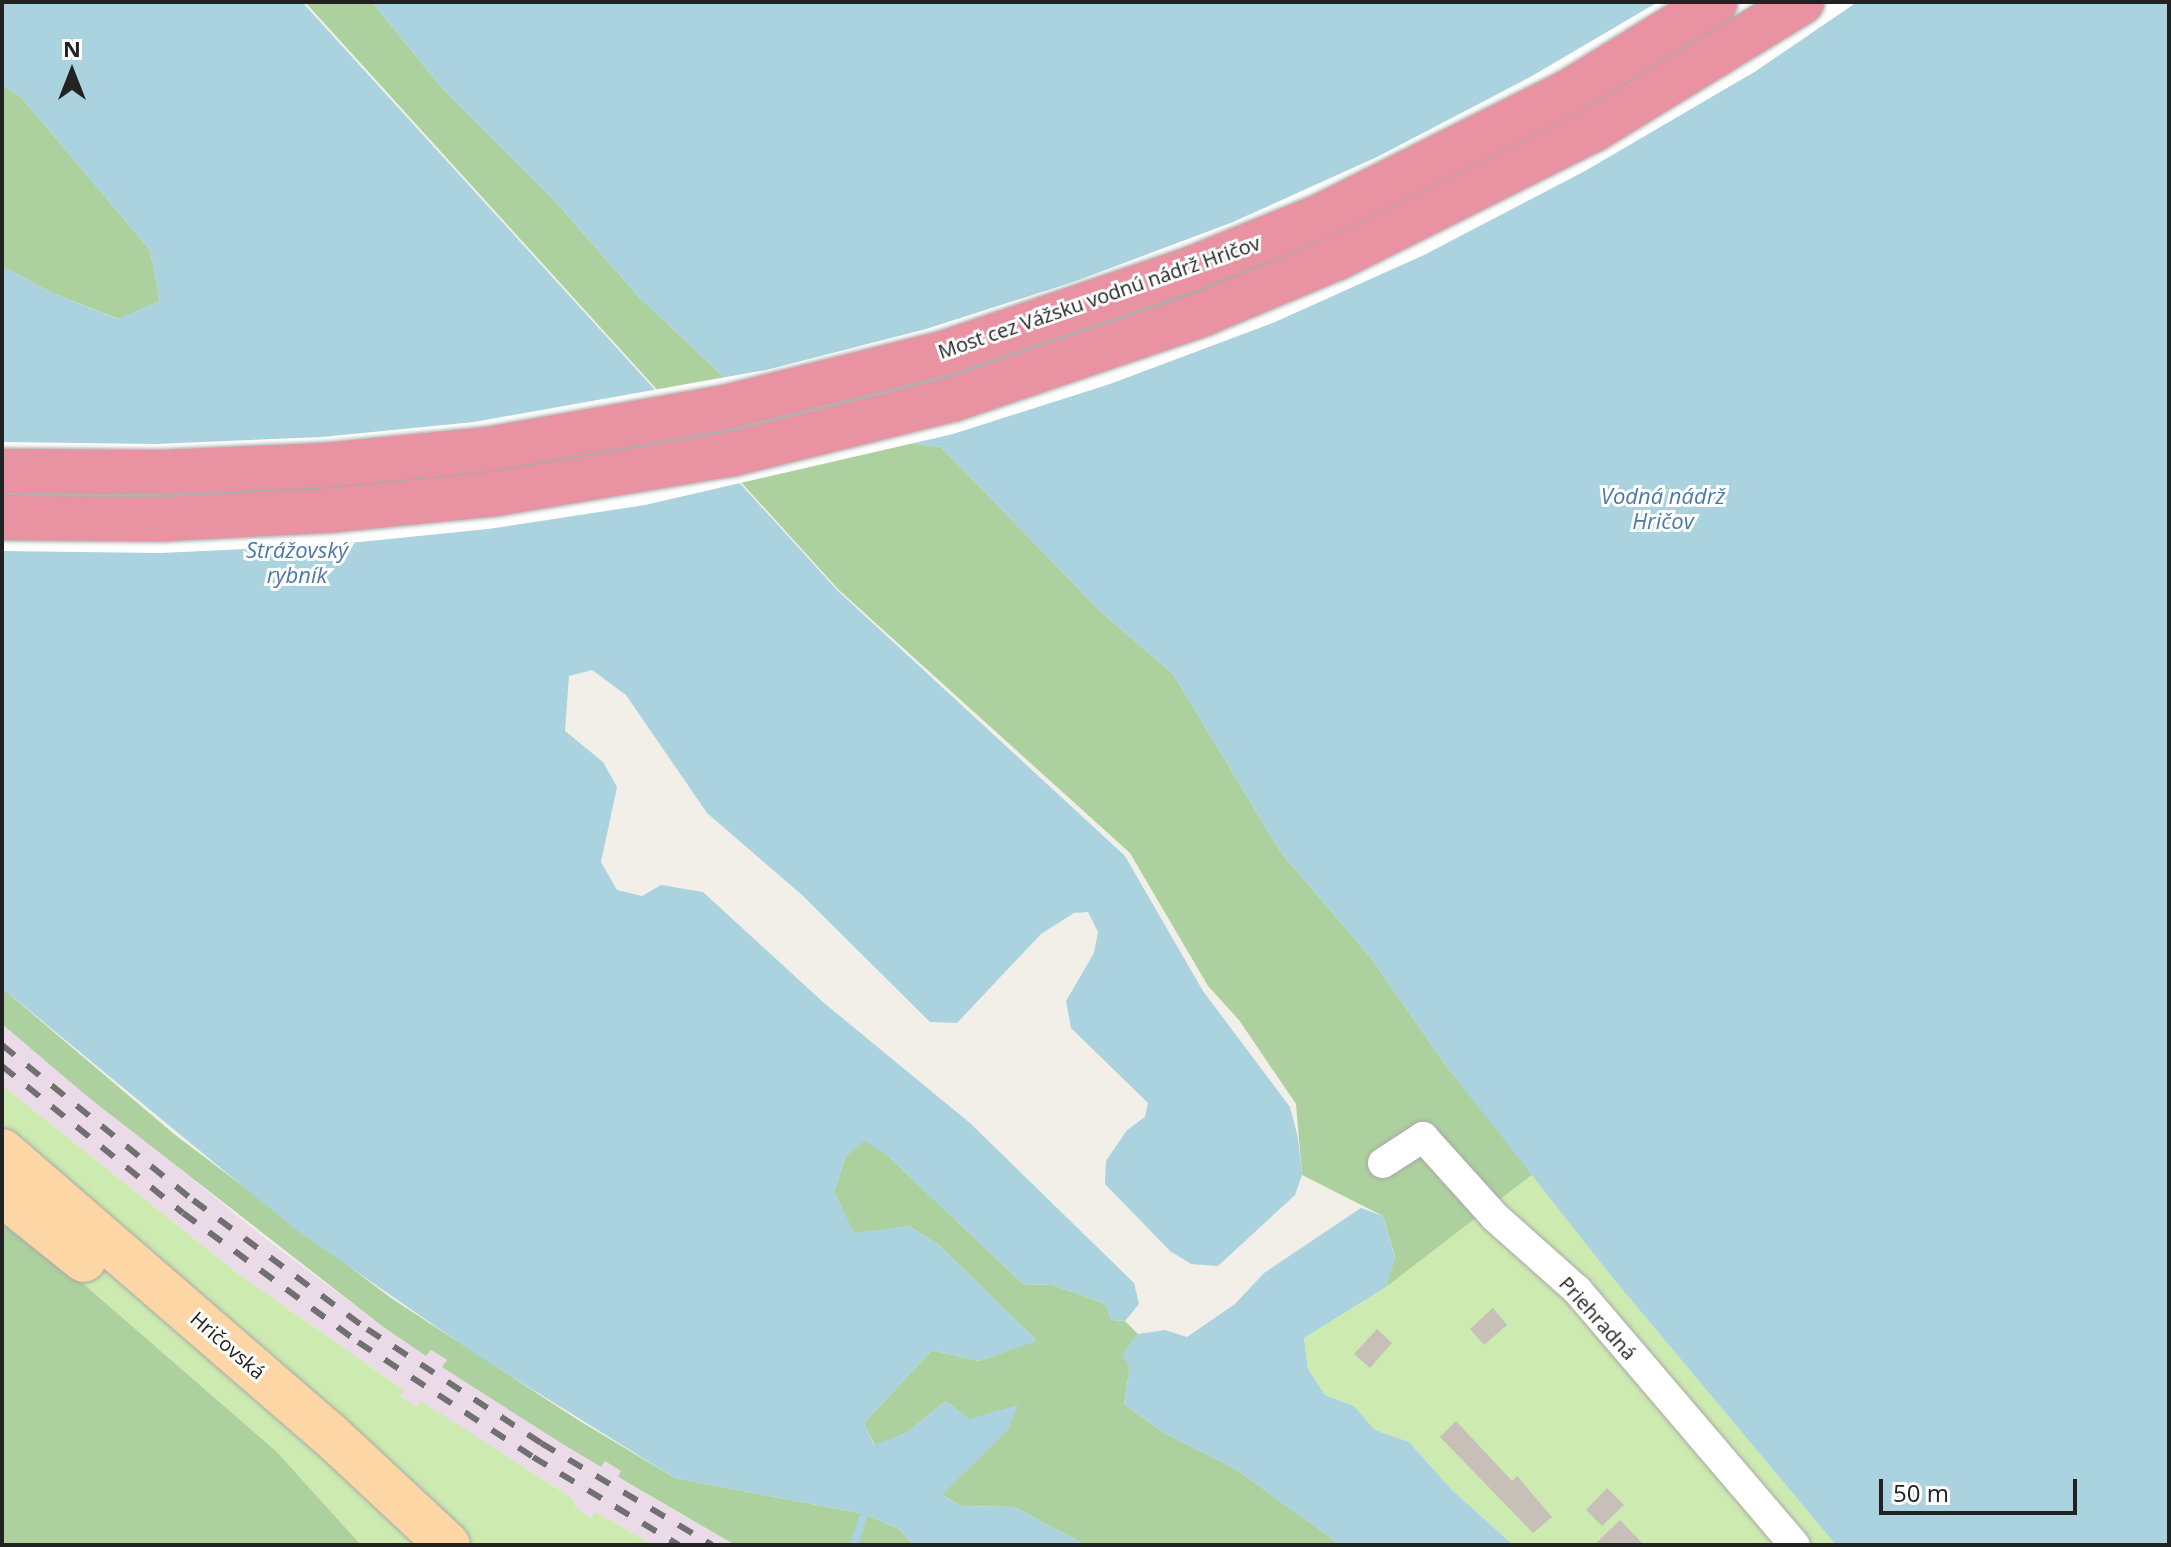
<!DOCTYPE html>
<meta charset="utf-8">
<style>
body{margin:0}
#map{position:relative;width:2171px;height:1547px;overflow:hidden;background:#f2efe9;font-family:"Open Sans",sans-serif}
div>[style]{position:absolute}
.industrial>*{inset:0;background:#ebdbe8}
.grass>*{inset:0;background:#cdebb0}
.forest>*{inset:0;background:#add19e}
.water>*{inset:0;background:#aad3df}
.pier>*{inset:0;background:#fff}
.stream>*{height:8px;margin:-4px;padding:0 4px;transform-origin:4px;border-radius:4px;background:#aad3df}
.building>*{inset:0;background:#c7bfb8}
.roads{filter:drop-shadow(0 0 2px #a9a9a9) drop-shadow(0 0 2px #a9a9a9)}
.minor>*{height:30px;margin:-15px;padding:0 15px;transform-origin:15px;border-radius:15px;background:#fff}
.primary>*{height:44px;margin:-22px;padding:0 22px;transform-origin:22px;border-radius:22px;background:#fcd6a4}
.motorway>*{height:44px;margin:-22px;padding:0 22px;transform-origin:22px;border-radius:22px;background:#e892a2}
.rail>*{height:6px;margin-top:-3px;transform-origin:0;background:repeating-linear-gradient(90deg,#707070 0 16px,transparent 0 32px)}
span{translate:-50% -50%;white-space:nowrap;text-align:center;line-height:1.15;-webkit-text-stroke:6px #fff;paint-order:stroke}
.street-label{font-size:20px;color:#222}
.water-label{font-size:22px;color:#4a7aab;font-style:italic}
.frame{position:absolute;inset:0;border:4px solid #222;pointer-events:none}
.north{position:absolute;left:32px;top:32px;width:80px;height:80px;-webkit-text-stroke:6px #fff;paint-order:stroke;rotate:0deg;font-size:22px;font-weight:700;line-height:32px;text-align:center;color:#222}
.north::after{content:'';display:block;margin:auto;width:28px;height:36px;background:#222;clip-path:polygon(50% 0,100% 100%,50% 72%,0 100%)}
.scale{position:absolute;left:1879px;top:1479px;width:198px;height:36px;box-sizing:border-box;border:4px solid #222;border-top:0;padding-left:10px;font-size:24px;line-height:28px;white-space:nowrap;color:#222;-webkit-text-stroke:6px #fff;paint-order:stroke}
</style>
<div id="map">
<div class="industrial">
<i style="clip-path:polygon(2px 1024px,262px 1236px,382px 1326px,427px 1356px,431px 1350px,447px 1361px,443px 1367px,601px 1467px,605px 1461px,622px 1471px,618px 1478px,735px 1545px,653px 1545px,596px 1512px,592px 1518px,576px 1508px,572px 1498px,421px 1402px,416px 1407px,399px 1395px,403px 1389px,236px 1272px,2px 1085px)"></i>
</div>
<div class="grass">
<i style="clip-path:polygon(2px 1085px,236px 1272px,404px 1390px,400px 1396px,416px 1407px,421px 1401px,572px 1498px,576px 1508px,591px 1518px,596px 1512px,653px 1545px,361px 1545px,277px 1452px,2px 1213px)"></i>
<i style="clip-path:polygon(1533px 1174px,1612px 1277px,1836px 1545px,1513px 1545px,1452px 1490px,1409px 1442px,1375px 1430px,1354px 1406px,1325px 1395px,1308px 1369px,1304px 1338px,1386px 1287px)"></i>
</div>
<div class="forest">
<i style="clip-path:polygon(305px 2px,372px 2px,442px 88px,554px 200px,638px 296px,728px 381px,857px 437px,941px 447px,1101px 612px,1173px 674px,1282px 854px,1371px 958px,1447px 1067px,1533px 1174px,1386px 1287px,1395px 1257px,1383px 1216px,1302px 1175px,1296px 1104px,1239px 1020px,1208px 986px,1130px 853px,839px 590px)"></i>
<i style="clip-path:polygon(2px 85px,22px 98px,150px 250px,160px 301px,119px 319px,52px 293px,2px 266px)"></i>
<i style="clip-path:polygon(2px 988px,174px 1134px,391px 1298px,578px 1420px,675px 1478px,864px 1514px,899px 1529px,914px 1545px,735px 1545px,618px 1477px,621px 1471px,605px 1461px,601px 1467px,561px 1443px,442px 1367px,447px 1360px,431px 1350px,426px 1356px,382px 1326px,88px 1097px,2px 1024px)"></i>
<i style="clip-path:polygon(864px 1140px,886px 1154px,1023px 1284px,1052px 1285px,1084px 1296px,1105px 1304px,1112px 1320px,1125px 1321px,1138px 1334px,1123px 1355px,1130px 1366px,1124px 1404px,1164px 1433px,1234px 1468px,1341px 1545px,1086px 1545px,1014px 1507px,961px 1506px,941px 1494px,952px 1480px,968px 1419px,946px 1401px,906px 1433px,875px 1446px,864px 1423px,932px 1350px,979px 1361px,1036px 1340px,940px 1246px,909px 1226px,854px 1234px,834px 1192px,846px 1156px)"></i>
<i style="clip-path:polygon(2px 1213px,277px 1452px,361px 1545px,2px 1545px)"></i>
</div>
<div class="water">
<i style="clip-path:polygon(2px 2px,302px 2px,838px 591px,1125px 856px,1203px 991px,1290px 1107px,1298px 1138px,1302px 1175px,1295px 1195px,1218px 1266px,1191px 1264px,1170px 1251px,1105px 1184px,1106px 1161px,1127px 1130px,1145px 1117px,1148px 1103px,1071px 1028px,1066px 1001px,1094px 953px,1098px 932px,1088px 912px,1074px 913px,1041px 934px,957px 1023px,930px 1022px,802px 895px,707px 813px,626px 695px,592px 670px,569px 676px,565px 731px,603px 762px,617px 787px,601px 862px,617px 890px,642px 896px,661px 885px,703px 892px,824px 1003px,970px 1123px,1134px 1283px,1139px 1304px,1125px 1321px,1112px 1320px,1105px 1304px,1084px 1296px,1052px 1285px,1023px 1284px,886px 1154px,864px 1141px,846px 1156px,834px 1192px,854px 1233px,909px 1226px,940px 1246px,1037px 1341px,979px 1361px,932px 1350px,864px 1423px,874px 1445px,906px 1433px,946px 1401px,968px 1419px,1018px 1405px,1008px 1430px,942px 1495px,961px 1506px,1014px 1507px,1086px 1545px,914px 1545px,899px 1529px,864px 1514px,675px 1478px,477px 1355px,295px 1229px,2px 988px,2px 266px,52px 293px,118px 319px,160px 301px,150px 250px,22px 98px,2px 85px)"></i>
<i style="clip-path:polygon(372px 2px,2169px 2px,2169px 1545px,1836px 1545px,1612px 1277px,1447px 1067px,1371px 958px,1282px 854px,1173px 674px,1101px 612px,941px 447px,857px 437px,728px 381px,638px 296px,554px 200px,442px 88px)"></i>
<i style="clip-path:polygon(1361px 1208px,1383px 1216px,1395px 1258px,1386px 1287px,1304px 1338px,1308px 1369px,1325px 1395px,1354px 1406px,1375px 1430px,1409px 1442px,1452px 1490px,1513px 1545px,1341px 1545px,1234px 1468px,1164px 1433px,1124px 1404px,1130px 1366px,1122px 1355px,1138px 1334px,1165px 1330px,1187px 1337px,1235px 1304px,1264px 1273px)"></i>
</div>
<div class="pier">
<i style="clip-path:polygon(1658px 2px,1758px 2px,1586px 108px,1761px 2px,1857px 2px,1756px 71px,1585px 171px,1424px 255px,1275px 322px,1110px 384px,953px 434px,645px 505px,488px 529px,330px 545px,160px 553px,2px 551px,2px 496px,158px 498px,327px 490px,482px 475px,638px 451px,781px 422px,940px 381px,1092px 333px,1255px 271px,1339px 233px,1092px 331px,940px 379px,781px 421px,638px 449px,482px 473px,326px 489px,158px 497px,2px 495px,2px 442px,156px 444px,322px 437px,474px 422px,766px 370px,926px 329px,1076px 281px,1233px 222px,1377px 157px,1532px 76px)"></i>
</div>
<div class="stream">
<i style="left:854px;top:1545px;width:33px;rotate:-72deg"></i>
</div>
<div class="building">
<i style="clip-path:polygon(1493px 1308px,1507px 1325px,1484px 1345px,1470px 1329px)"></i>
<i style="clip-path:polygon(1377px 1329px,1392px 1343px,1370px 1368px,1354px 1354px)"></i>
<i style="clip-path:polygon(1456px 1421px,1512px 1481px,1517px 1476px,1552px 1517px,1533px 1533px,1440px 1437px)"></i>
<i style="clip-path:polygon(1607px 1488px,1624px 1505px,1602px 1526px,1586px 1510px)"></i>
<i style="clip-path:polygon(1620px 1520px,1644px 1545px,1594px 1545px)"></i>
</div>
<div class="roads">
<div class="minor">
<i style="left:1383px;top:1163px;width:48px;rotate:-33deg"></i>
<i style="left:1423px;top:1137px;width:108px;rotate:48deg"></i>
<i style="left:1495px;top:1217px;width:110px;rotate:41.7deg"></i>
<i style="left:1577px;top:1290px;width:335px;rotate:49.5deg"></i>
</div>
<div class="primary">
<i style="left:2px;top:1151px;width:431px;rotate:40.9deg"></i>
<i style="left:328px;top:1433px;width:164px;rotate:43deg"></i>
<i style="left:2px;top:1194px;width:105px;rotate:38.8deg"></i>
</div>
<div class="motorway">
<i style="left:2px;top:471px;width:163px;rotate:0.4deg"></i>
<i style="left:165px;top:472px;width:162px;rotate:-2.5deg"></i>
<i style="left:327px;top:465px;width:163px;rotate:-5.6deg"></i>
<i style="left:489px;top:449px;width:237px;rotate:-10deg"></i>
<i style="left:722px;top:408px;width:226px;rotate:-13.9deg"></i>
<i style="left:941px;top:354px;width:261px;rotate:-18.8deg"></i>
<i style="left:1188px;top:270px;width:144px;rotate:-22.1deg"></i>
<i style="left:1321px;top:216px;width:275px;rotate:-26.6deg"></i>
<i style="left:1567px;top:93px;width:174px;rotate:-31.6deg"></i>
<i style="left:2px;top:518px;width:163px;rotate:0.4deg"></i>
<i style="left:165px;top:519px;width:169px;rotate:-3deg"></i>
<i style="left:334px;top:510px;width:162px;rotate:-5.7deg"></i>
<i style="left:495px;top:494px;width:240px;rotate:-9.6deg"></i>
<i style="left:732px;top:454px;width:229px;rotate:-13.9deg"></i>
<i style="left:954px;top:399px;width:263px;rotate:-18.8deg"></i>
<i style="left:1203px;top:314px;width:145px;rotate:-22.7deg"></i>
<i style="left:1337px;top:258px;width:286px;rotate:-26.6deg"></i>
<i style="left:1593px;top:130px;width:245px;rotate:-31.5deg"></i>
</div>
</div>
<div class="rail">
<i style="left:2px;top:1045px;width:246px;rotate:39.1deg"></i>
<i style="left:193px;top:1200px;width:217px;rotate:36.6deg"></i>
<i style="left:367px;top:1329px;width:208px;rotate:33.2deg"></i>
<i style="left:541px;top:1443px;width:199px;rotate:30.8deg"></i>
<i style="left:2px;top:1066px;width:233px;rotate:39.1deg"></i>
<i style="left:183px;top:1213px;width:217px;rotate:36.4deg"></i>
<i style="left:358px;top:1342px;width:209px;rotate:33.3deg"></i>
<i style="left:533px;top:1457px;width:170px;rotate:31.1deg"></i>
</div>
<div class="street-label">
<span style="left:1099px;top:297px;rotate:-19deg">Most cez Vážsku vodnú nádrž Hričov</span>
<span style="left:1598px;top:1318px;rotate:48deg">Priehradná</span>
<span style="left:228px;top:1345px;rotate:41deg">Hričovská</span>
</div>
<div class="water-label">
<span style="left:1663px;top:508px">Vodná nádrž<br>Hričov</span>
<span style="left:297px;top:562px">Strážovský<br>rybník</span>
</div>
<div class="frame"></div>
<div class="north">N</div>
<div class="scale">50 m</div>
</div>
